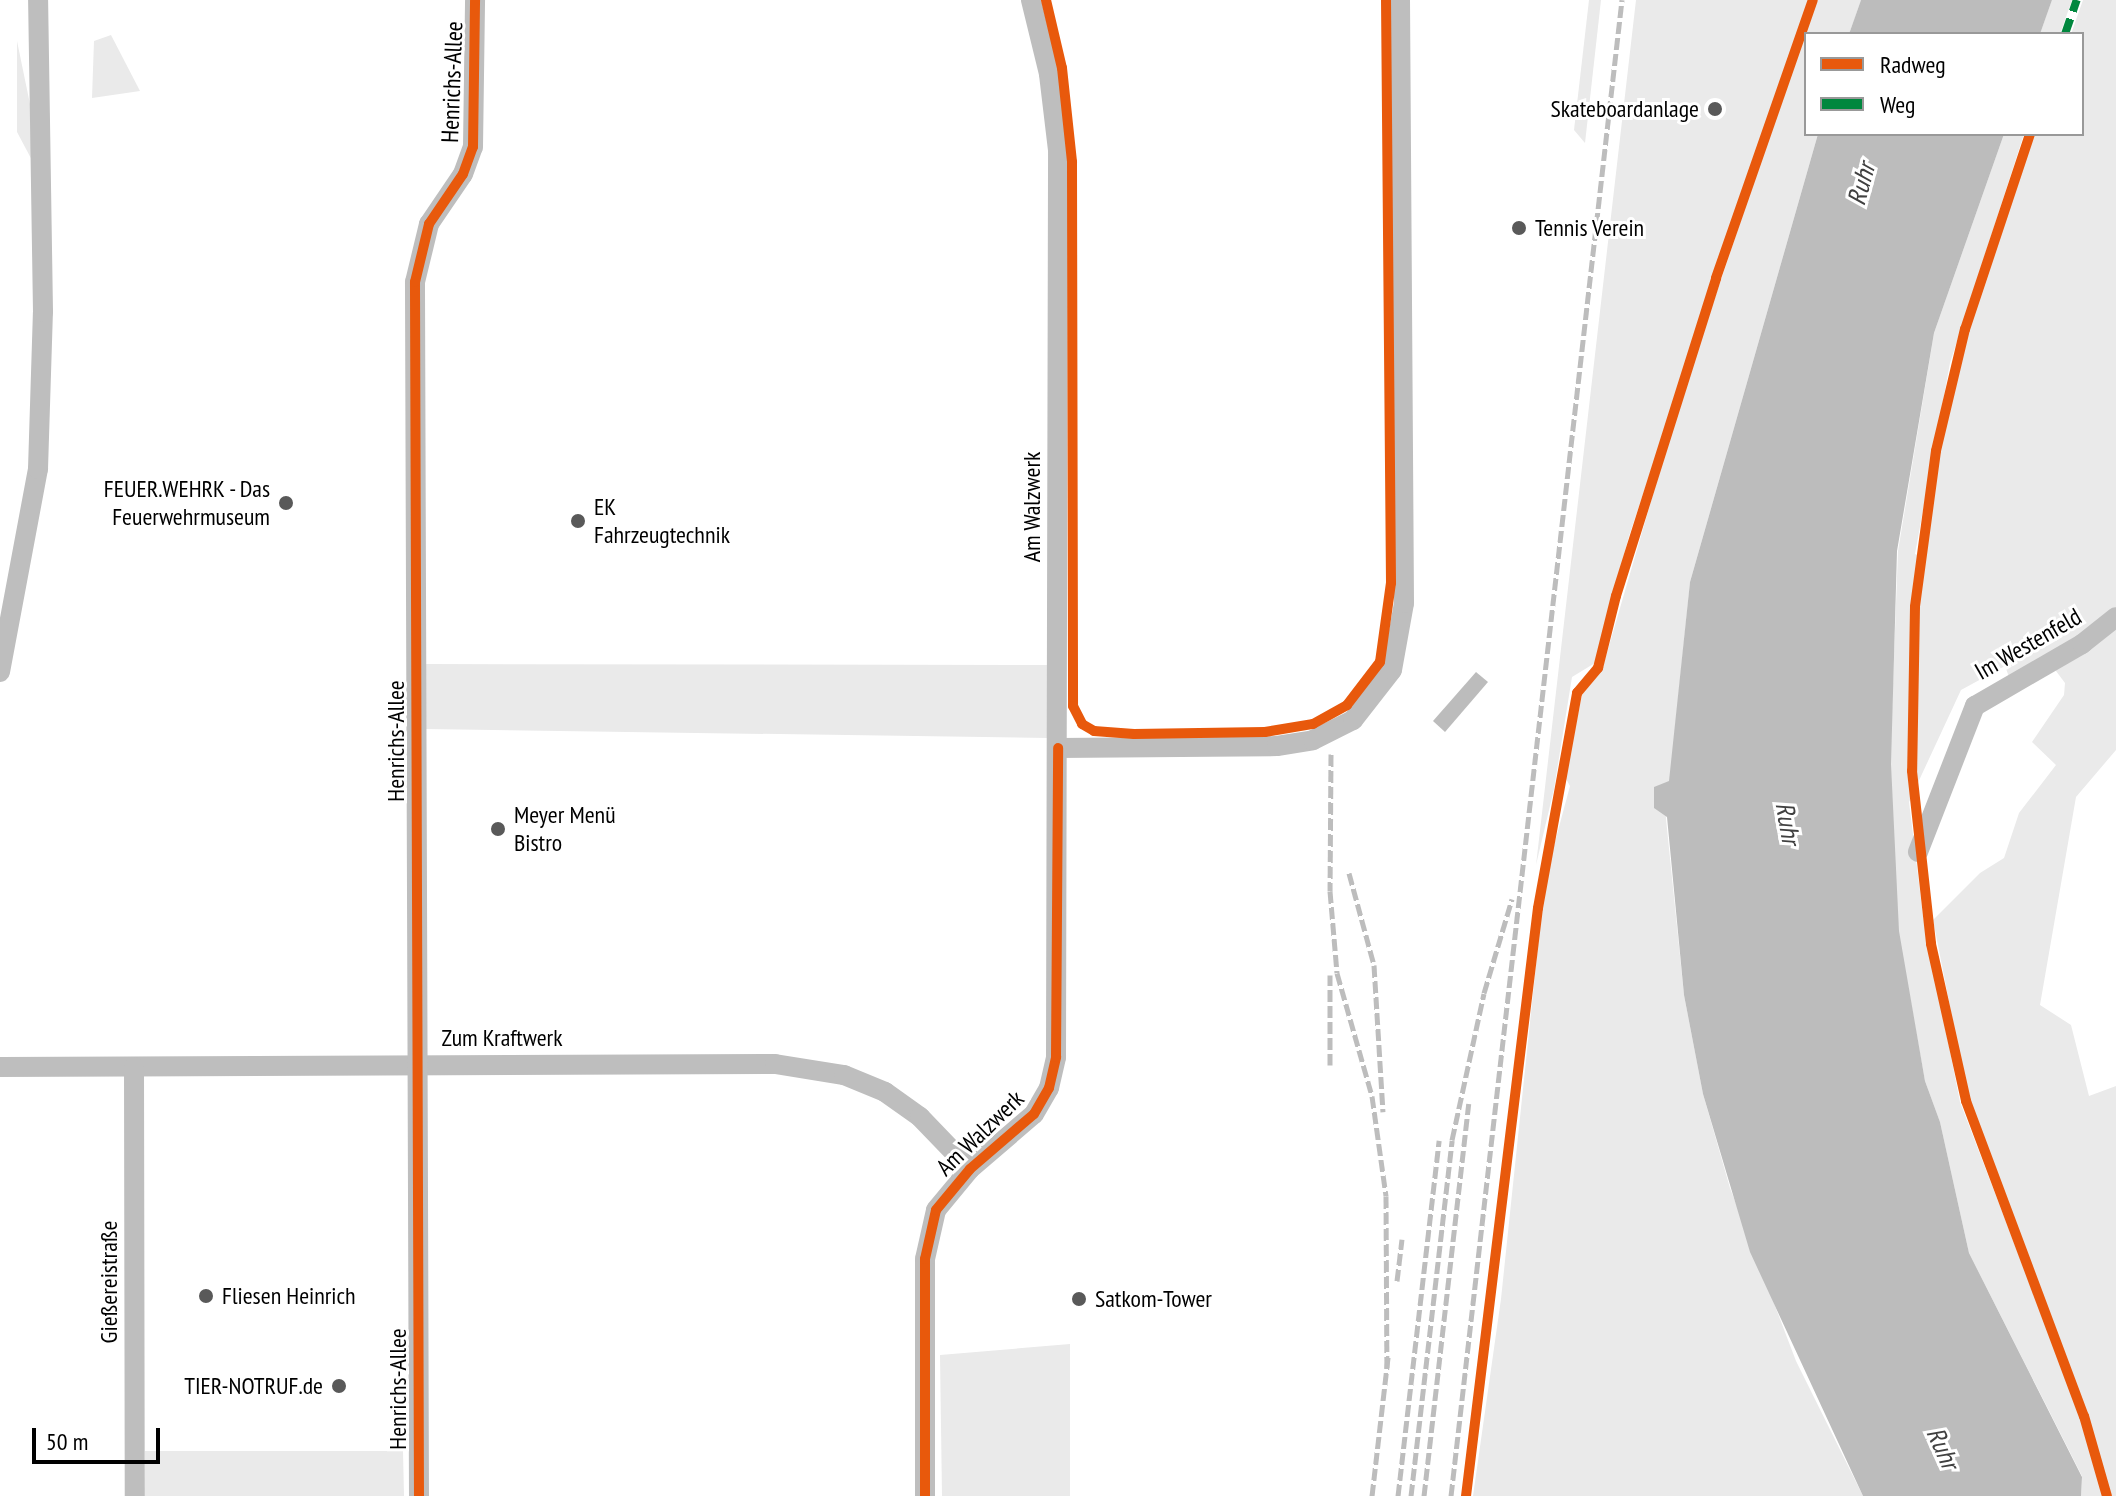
<!DOCTYPE html>
<meta charset="utf-8">
<style>
body{margin:0}
#map{position:relative;width:2116px;height:1496px;overflow:hidden;background:#fff;font-family:"PT Sans Narrow",sans-serif}
div>[style]{position:absolute}
.green>*{inset:0;background:#eaeaea}
.water>*{inset:0;background:#bcbcbc}
.minor>*{height:20px;margin:-10px;padding:0 10px;transform-origin:10px;border-radius:10px;background:#bebebe}
.rail>*{height:5px;margin-top:-2.5px;transform-origin:0;background:repeating-linear-gradient(90deg,#bdbdbd 0 12px,transparent 0 16px)}
.quiet>*{height:8px;margin-top:-4px;transform-origin:0;background:repeating-linear-gradient(90deg,#00873e 0 16px,transparent 0 24px)}
.cycleway>*{height:10px;margin:-5px;padding:0 5px;transform-origin:5px;border-radius:5px;background:#e8590c}
.dots>*{width:22px;height:22px;translate:-50% -50%;box-sizing:border-box;border:4px solid #fff;border-radius:50%}
span{translate:-50% -50%;white-space:nowrap;text-align:center;line-height:1.15;-webkit-text-stroke:6px #fff;paint-order:stroke}
.street-label{font-size:24px;color:#000}
.poi-label{font-size:24px;color:#000}
.right{translate:-100% -50%;text-align:right}
.left{translate:0 -50%;text-align:left}
.water-label{font-size:26px;color:#404040;font-style:italic}
.legend{position:absolute;left:1804px;top:32px;width:280px;height:104px;box-sizing:border-box;background:#fff;border:2px solid #999;margin:0;padding:10px 14px;list-style:none;font-size:24px;color:#000}
.legend li{display:flex;align-items:center;gap:16px;height:40px}
.legend b{width:40px;border:2px solid #999}
.scale{position:absolute;left:32px;top:1428px;width:128px;height:36px;box-sizing:border-box;border:4px solid #000;border-top:0;padding-left:10px;font-size:24px;line-height:28px;white-space:nowrap;color:#000;-webkit-text-stroke:6px #fff;paint-order:stroke}
</style>
<div id="map">
<div class="green">
<i style="clip-path:polygon(1589px 0,1601px 0,1585px 143px,1574px 130px)"></i>
<i style="clip-path:polygon(1636px 0,1808px 0,1629px 536px,1595px 663px,1572px 677px,1554px 789px,1536px 865px)"></i>
<i style="clip-path:polygon(1815px 0,1861px 0,1849px 34px,1806px 34px,1806px 134px,1818px 134px,1690px 582px,1666px 819px,1684px 995px,1703px 1094px,1730px 1188px,1796px 1361px,1863px 1496px,1473px 1496px,1501px 1299px,1545px 879px,1570px 786px,1565px 777px,1582px 695px,1602px 670px,1679px 405px)"></i>
<i style="clip-path:polygon(2052px 0,2072px 0,2060px 34px,2040px 34px)"></i>
<i style="clip-path:polygon(2083px 0,2116px 0,2116px 608px,2107px 620px,2009px 677px,2005px 666px,1961px 690px,1909px 802px,1923px 916px,1960px 1102px,2081px 1418px,2103px 1496px,2081px 1496px,2082px 1476px,1969px 1253px,1940px 1122px,1925px 1081px,1898px 931px,1890px 764px,1898px 551px,1934px 333px,2004px 134px,2024px 134px,1950px 363px,1915px 554px,1923px 557px,1941px 434px,1992px 247px,2034px 134px,2082px 134px,2082px 34px,2071px 34px)"></i>
<i style="clip-path:polygon(111px 35px,140px 91px,92px 98px,94px 41px)"></i>
<i style="clip-path:polygon(17px 41px,31px 109px,34px 164px,17px 132px)"></i>
<i style="clip-path:polygon(2116px 624px,2116px 750px,2076px 797px,2040px 1005px,2071px 1025px,2089px 1096px,2116px 1086px,2116px 1496px,2111px 1496px,2087px 1414px,1968px 1098px,1933px 920px,1980px 873px,2004px 858px,2019px 813px,2056px 765px,2032px 742px,2064px 695px,2065px 683px,2053px 667px)"></i>
<i style="clip-path:polygon(426px 664px,1048px 665px,1048px 738px,426px 729px)"></i>
<i style="clip-path:polygon(1070px 1344px,1070px 1496px,942px 1496px,940px 1355px)"></i>
<i style="clip-path:polygon(145px 1451px,403px 1451px,404px 1496px,144px 1496px)"></i>
</div>
<div class="water">
<i style="clip-path:polygon(1861px 0,2052px 0,2040px 34px,1849px 34px)"></i>
<i style="clip-path:polygon(1818px 134px,2004px 134px,1934px 333px,1897px 551px,1891px 764px,1899px 931px,1925px 1081px,1940px 1122px,1969px 1253px,2082px 1477px,2081px 1496px,1863px 1496px,1750px 1252px,1703px 1094px,1684px 995px,1667px 817px,1654px 808px,1654px 787px,1669px 781px,1690px 582px)"></i>
<i style="clip-path:polygon(1476px 672px,1488px 682px,1445px 732px,1433px 721px)"></i>
</div>
<div class="minor">
<i style="left:0;top:672px;width:207px;rotate:-79.4deg"></i>
<i style="left:38px;top:469px;width:157px;rotate:-88.2deg"></i>
<i style="left:43px;top:312px;width:312px;rotate:-90.9deg"></i>
<i style="left:1058px;top:748px;width:219px;rotate:-0.5deg"></i>
<i style="left:1277px;top:746px;width:36px;rotate:-9deg"></i>
<i style="left:1313px;top:740px;width:45px;rotate:-26.6deg"></i>
<i style="left:1353px;top:720px;width:63px;rotate:-52deg"></i>
<i style="left:1392px;top:670px;width:68px;rotate:-79.8deg"></i>
<i style="left:1404px;top:603px;width:603px;rotate:-90.38deg"></i>
<i style="left:1918px;top:852px;width:157px;rotate:-68.7deg"></i>
<i style="left:1975px;top:706px;width:124px;rotate:-30.1deg"></i>
<i style="left:2082px;top:644px;width:43px;rotate:-38.5deg"></i>
<i style="left:0;top:1067px;width:775px;rotate:-0.22deg"></i>
<i style="left:775px;top:1064px;width:70px;rotate:9.1deg"></i>
<i style="left:844px;top:1075px;width:44px;rotate:22.5deg"></i>
<i style="left:885px;top:1092px;width:43px;rotate:35.5deg"></i>
<i style="left:920px;top:1117px;width:72px;rotate:46.1deg"></i>
<i style="left:134px;top:1067px;width:429px;rotate:89.9deg"></i>
<i style="left:419px;top:1496px;width:1214px;rotate:-90.19deg"></i>
<i style="left:415px;top:282px;width:60px;rotate:-76.4deg"></i>
<i style="left:429px;top:224px;width:60px;rotate:-55.8deg"></i>
<i style="left:463px;top:174px;width:29px;rotate:-70deg"></i>
<i style="left:473px;top:147px;width:147px;rotate:-89.2deg"></i>
<i style="left:925px;top:1496px;width:237px;rotate:-90deg"></i>
<i style="left:925px;top:1259px;width:50px;rotate:-77.3deg"></i>
<i style="left:936px;top:1210px;width:53px;rotate:-50.3deg"></i>
<i style="left:970px;top:1169px;width:84px;rotate:-40.7deg"></i>
<i style="left:1034px;top:1114px;width:30px;rotate:-60deg"></i>
<i style="left:1049px;top:1088px;width:32px;rotate:-77deg"></i>
<i style="left:1056px;top:1057px;width:907px;rotate:-89.87deg"></i>
<i style="left:1058px;top:150px;width:77px;rotate:-96.8deg"></i>
<i style="left:1049px;top:74px;width:76px;rotate:-103.7deg"></i>
</div>
<div class="rail">
<i style="left:1331px;top:754px;width:137px;rotate:90.4deg"></i>
<i style="left:1330px;top:891px;width:82px;rotate:85.1deg"></i>
<i style="left:1337px;top:973px;width:128px;rotate:74.1deg"></i>
<i style="left:1372px;top:1096px;width:101px;rotate:82deg"></i>
<i style="left:1386px;top:1196px;width:172px;rotate:89.7deg"></i>
<i style="left:1349px;top:873px;width:95px;rotate:74.8deg"></i>
<i style="left:1374px;top:965px;width:147px;rotate:86.5deg"></i>
<i style="left:1330px;top:1065px;width:90px;rotate:-90deg"></i>
<i style="left:1397px;top:1281px;width:42px;rotate:-83.2deg"></i>
<i style="left:1372px;top:1496px;width:140px;rotate:-83.4deg"></i>
<i style="left:1398px;top:1496px;width:358px;rotate:-83.4deg"></i>
<i style="left:1411px;top:1496px;width:358px;rotate:-83.4deg"></i>
<i style="left:1452px;top:1140px;width:150px;rotate:-77.7deg"></i>
<i style="left:1484px;top:993px;width:98px;rotate:-73.4deg"></i>
<i style="left:1424px;top:1496px;width:395px;rotate:-83.5deg"></i>
<i style="left:1451px;top:1496px;width:1506px;rotate:-83.48deg"></i>
</div>
<div class="quiet">
<i style="left:2065px;top:34px;width:36px;rotate:-71deg"></i>
</div>
<div class="cycleway">
<i style="left:1046px;top:0;width:70px;rotate:76.8deg"></i>
<i style="left:1062px;top:68px;width:95px;rotate:83.9deg"></i>
<i style="left:1072px;top:162px;width:544px;rotate:89.89deg"></i>
<i style="left:1073px;top:706px;width:20px;rotate:63deg"></i>
<i style="left:1082px;top:724px;width:14px;rotate:30deg"></i>
<i style="left:1094px;top:731px;width:40px;rotate:4.3deg"></i>
<i style="left:1134px;top:734px;width:131px;rotate:-0.9deg"></i>
<i style="left:1265px;top:732px;width:49px;rotate:-9.5deg"></i>
<i style="left:1313px;top:724px;width:39px;rotate:-29deg"></i>
<i style="left:1347px;top:705px;width:54px;rotate:-52.5deg"></i>
<i style="left:1380px;top:662px;width:80px;rotate:-82.1deg"></i>
<i style="left:1391px;top:583px;width:583px;rotate:-90.49deg"></i>
<i style="left:2030px;top:134px;width:206px;rotate:108.4deg"></i>
<i style="left:1965px;top:329px;width:125px;rotate:103.4deg"></i>
<i style="left:1936px;top:451px;width:157px;rotate:97.7deg"></i>
<i style="left:1915px;top:607px;width:164px;rotate:91deg"></i>
<i style="left:1912px;top:771px;width:174px;rotate:83.7deg"></i>
<i style="left:1931px;top:944px;width:161px;rotate:77.4deg"></i>
<i style="left:1966px;top:1101px;width:336px;rotate:69.5deg"></i>
<i style="left:2084px;top:1416px;width:83px;rotate:74deg"></i>
<i style="left:419px;top:1496px;width:1214px;rotate:-90.19deg"></i>
<i style="left:415px;top:282px;width:60px;rotate:-76.4deg"></i>
<i style="left:429px;top:224px;width:60px;rotate:-55.8deg"></i>
<i style="left:463px;top:174px;width:29px;rotate:-70deg"></i>
<i style="left:473px;top:147px;width:147px;rotate:-89.2deg"></i>
<i style="left:925px;top:1496px;width:237px;rotate:-90deg"></i>
<i style="left:925px;top:1259px;width:50px;rotate:-77.3deg"></i>
<i style="left:936px;top:1210px;width:53px;rotate:-50.3deg"></i>
<i style="left:970px;top:1169px;width:84px;rotate:-40.7deg"></i>
<i style="left:1034px;top:1114px;width:30px;rotate:-60deg"></i>
<i style="left:1049px;top:1088px;width:32px;rotate:-77deg"></i>
<i style="left:1056px;top:1057px;width:309px;rotate:-89.6deg"></i>
<i style="left:1466px;top:1496px;width:592px;rotate:-83.02deg"></i>
<i style="left:1538px;top:908px;width:219px;rotate:-79.7deg"></i>
<i style="left:1577px;top:693px;width:33px;rotate:-50deg"></i>
<i style="left:1598px;top:668px;width:74px;rotate:-76deg"></i>
<i style="left:1616px;top:596px;width:333px;rotate:-72.5deg"></i>
<i style="left:1716px;top:278px;width:294px;rotate:-70.8deg"></i>
</div>
<div class="dots">
<i style="left:1715px;top:109px;background:#595959"></i>
<i style="left:1519px;top:228px;background:#595959"></i>
<i style="left:286px;top:503px;background:#595959"></i>
<i style="left:578px;top:521px;background:#595959"></i>
<i style="left:498px;top:829px;background:#595959"></i>
<i style="left:206px;top:1296px;background:#595959"></i>
<i style="left:1079px;top:1299px;background:#595959"></i>
<i style="left:339px;top:1386px;background:#595959"></i>
</div>
<div class="street-label">
<span style="left:452px;top:82px;rotate:-88deg">Henrichs-Allee</span>
<span style="left:1032px;top:507px;rotate:-90deg">Am Walzwerk</span>
<span style="left:2028px;top:644px;rotate:-30deg">Im Westenfeld</span>
<span style="left:396px;top:741px;rotate:-90deg">Henrichs-Allee</span>
<span style="left:502px;top:1038px">Zum Kraftwerk</span>
<span style="left:980px;top:1133px;rotate:-44deg">Am Walzwerk</span>
<span style="left:109px;top:1282px;rotate:-90deg">Gießereistraße</span>
<span style="left:398px;top:1389px;rotate:-90deg">Henrichs-Allee</span>
</div>
<div class="poi-label">
<span class="right" style="left:1699px;top:109px">Skateboardanlage</span>
<span class="left" style="left:1535px;top:228px">Tennis Verein</span>
<span class="right" style="left:270px;top:503px">FEUER.WEHRK - Das<br>Feuerwehrmuseum</span>
<span class="left" style="left:594px;top:521px">EK<br>Fahrzeugtechnik</span>
<span class="left" style="left:514px;top:829px">Meyer Menü<br>Bistro</span>
<span class="left" style="left:222px;top:1296px">Fliesen Heinrich</span>
<span class="left" style="left:1095px;top:1299px">Satkom-Tower</span>
<span class="right" style="left:323px;top:1386px">TIER-NOTRUF.de</span>
</div>
<div class="water-label">
<span style="left:1861px;top:184px;rotate:-75deg">Ruhr</span>
<span style="left:1788px;top:823px;rotate:80deg">Ruhr</span>
<span style="left:1943px;top:1448px;rotate:66deg">Ruhr</span>
</div>
<ul class="legend">
<li><b style="height:10px;background:#e8590c"></b>Radweg</li>
<li><b style="height:10px;background:#00873e"></b>Weg</li>
</ul>
<div class="scale">50 m</div>
</div>
